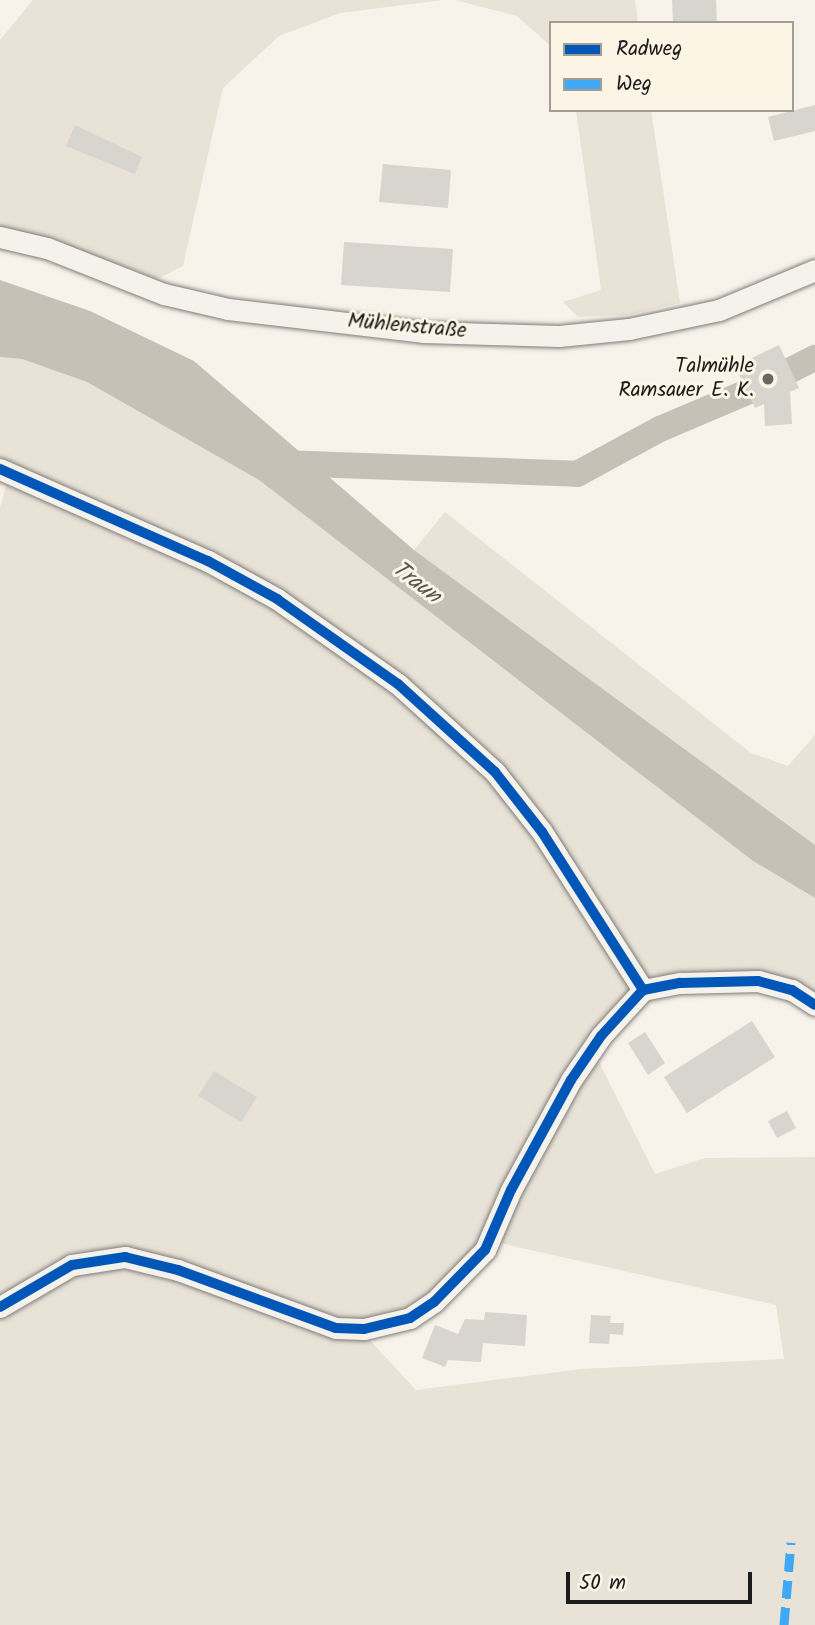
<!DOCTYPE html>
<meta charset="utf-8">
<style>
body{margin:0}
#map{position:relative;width:815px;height:1625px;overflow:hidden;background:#f7f3ea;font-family:Kalam,sans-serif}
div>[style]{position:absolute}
.green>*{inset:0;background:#e8e2d7}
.water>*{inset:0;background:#c5c1b7}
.canal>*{height:26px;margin:-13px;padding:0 13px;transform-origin:13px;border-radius:13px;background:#c5c1b7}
.building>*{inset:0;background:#d8d5cf}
.roads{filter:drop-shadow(0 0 2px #7f7d79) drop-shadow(0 0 2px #7f7d79)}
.minor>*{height:21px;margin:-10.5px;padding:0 10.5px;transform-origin:10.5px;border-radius:10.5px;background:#f5f2ec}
.quiet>*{height:9px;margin-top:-4.5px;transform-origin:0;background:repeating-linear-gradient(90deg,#3fa9f5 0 18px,transparent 0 27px)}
.cycleway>*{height:10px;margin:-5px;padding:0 5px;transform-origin:5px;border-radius:5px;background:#0057b8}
.dots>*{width:19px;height:19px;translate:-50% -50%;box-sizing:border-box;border:4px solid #fcf5e5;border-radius:50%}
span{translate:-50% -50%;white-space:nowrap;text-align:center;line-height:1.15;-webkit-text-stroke:6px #fcf5e5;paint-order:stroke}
.street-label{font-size:21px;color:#1c1c1c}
.poi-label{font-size:21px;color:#1c1c1c}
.right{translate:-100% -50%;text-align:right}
.water-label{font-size:23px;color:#575551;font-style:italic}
.legend{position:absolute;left:549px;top:21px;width:245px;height:91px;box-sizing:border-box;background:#fcf5e5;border:2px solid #a29e95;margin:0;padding:9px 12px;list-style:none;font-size:21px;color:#1c1c1c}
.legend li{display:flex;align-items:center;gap:14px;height:35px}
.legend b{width:35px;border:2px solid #a29e95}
.scale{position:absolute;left:566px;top:1572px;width:186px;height:32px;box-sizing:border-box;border:4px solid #1c1c1c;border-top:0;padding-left:9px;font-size:21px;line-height:24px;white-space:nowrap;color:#1c1c1c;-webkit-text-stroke:5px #fcf5e5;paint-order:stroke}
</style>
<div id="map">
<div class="green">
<i style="clip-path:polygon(33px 0,443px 0,340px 13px,279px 36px,223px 88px,183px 266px,157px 279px,38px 235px,0 229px,0 40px)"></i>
<i style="clip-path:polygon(455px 0,635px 0,638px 23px,551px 23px,551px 46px,517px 16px)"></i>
<i style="clip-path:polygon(576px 110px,651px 110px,680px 303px,628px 315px,578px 317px,563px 302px,601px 290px)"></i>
<i style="clip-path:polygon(0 357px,22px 359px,87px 382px,259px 480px,753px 861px,815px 898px,815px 994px,796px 981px,759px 972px,647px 979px,550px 826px,367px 651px,0 462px)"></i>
<i style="clip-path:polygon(7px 482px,216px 573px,358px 663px,459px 746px,538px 835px,636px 989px,480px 1246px,431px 1298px,382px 1320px,337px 1322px,125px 1251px,0 1301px,0 508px)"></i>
<i style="clip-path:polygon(445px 512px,751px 753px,788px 766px,815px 735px,815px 845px,414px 550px)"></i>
<i style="clip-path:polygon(595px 1054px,655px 1174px,705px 1158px,815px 1157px,815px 1625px,0 1625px,0 1314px,49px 1282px,124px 1262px,364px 1334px,416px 1390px,582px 1369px,784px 1359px,776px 1305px,495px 1242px)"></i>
</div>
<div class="water">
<i style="clip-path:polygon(0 280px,90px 311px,194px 361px,414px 550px,815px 845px,815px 898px,753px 861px,259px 480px,87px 382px,22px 359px,0 357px)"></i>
</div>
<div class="canal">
<i style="left:791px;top:370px;width:27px;rotate:-27deg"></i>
<i style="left:282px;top:463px;width:295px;rotate:2.1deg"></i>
<i style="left:577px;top:474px;width:94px;rotate:-28.5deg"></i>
<i style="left:660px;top:429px;width:95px;rotate:-23deg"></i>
</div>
<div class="building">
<i style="clip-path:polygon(672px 0,716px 0,717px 23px,673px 23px)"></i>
<i style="clip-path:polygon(815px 105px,815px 131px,774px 141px,768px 117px)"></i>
<i style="clip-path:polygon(75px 125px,142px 157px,135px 174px,66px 146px)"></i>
<i style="clip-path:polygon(383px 164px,451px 170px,448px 208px,379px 202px)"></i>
<i style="clip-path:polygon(344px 242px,453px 249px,450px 292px,341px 285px)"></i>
<i style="clip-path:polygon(779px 345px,799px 388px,790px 392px,792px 424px,765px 426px,764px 404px,755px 408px,735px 366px)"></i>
<i style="clip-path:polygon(752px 1021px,775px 1057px,687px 1113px,664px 1077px)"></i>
<i style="clip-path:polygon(645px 1032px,665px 1063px,648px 1075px,628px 1043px)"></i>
<i style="clip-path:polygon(214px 1071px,257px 1097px,241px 1122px,198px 1096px)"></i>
<i style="clip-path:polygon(787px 1111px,796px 1128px,777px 1138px,768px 1121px)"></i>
<i style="clip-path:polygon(485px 1312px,527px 1315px,525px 1346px,483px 1343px,481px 1362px,448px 1360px,445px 1367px,422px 1358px,435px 1325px,458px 1334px,465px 1319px,484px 1320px)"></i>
<i style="clip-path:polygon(591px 1315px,611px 1316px,610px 1323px,624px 1323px,623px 1335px,610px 1334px,609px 1344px,589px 1343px)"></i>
</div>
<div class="roads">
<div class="minor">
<i style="left:0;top:237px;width:48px;rotate:13.2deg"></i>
<i style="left:47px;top:248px;width:126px;rotate:21.5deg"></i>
<i style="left:164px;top:294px;width:66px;rotate:13.2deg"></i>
<i style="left:228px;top:309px;width:196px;rotate:6.7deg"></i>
<i style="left:423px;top:332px;width:136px;rotate:1.7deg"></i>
<i style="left:559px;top:336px;width:70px;rotate:-5.7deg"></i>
<i style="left:629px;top:329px;width:92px;rotate:-11.9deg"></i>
<i style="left:719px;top:310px;width:104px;rotate:-22.6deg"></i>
<i style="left:0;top:469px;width:227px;rotate:23.9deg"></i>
<i style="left:208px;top:561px;width:79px;rotate:28.8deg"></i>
<i style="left:277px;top:599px;width:148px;rotate:35.1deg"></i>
<i style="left:398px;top:684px;width:131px;rotate:42.2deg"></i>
<i style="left:495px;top:772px;width:76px;rotate:51.9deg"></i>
<i style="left:542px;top:832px;width:188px;rotate:57.4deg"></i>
<i style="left:0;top:1307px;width:83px;rotate:-30.3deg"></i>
<i style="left:72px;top:1265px;width:54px;rotate:-8.6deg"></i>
<i style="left:125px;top:1257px;width:55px;rotate:13.8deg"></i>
<i style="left:178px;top:1270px;width:168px;rotate:20.2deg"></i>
<i style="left:336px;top:1328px;width:28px;rotate:2deg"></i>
<i style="left:364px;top:1329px;width:47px;rotate:-13.4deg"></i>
<i style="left:410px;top:1318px;width:29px;rotate:-34deg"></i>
<i style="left:434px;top:1302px;width:73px;rotate:-45.6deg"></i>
<i style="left:485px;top:1250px;width:65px;rotate:-66.6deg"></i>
<i style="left:511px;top:1190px;width:125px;rotate:-61.4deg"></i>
<i style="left:571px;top:1080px;width:53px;rotate:-55.7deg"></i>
<i style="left:601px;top:1036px;width:62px;rotate:-47.6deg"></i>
<i style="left:643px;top:990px;width:38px;rotate:-11deg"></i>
<i style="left:680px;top:983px;width:78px;rotate:-1.5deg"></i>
<i style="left:758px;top:981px;width:35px;rotate:15deg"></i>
<i style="left:792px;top:990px;width:27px;rotate:33deg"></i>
</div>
</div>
<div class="quiet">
<i style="left:784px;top:1625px;width:83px;rotate:-85.2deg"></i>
</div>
<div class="cycleway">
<i style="left:0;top:469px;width:227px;rotate:23.9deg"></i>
<i style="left:208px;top:561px;width:79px;rotate:28.8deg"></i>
<i style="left:277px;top:599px;width:148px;rotate:35.1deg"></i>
<i style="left:398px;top:684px;width:131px;rotate:42.2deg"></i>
<i style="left:495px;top:772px;width:76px;rotate:51.9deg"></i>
<i style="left:542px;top:832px;width:188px;rotate:57.4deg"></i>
<i style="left:0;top:1307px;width:83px;rotate:-30.3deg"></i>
<i style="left:72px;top:1265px;width:54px;rotate:-8.6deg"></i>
<i style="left:125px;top:1257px;width:55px;rotate:13.8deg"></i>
<i style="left:178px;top:1270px;width:168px;rotate:20.2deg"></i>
<i style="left:336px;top:1328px;width:28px;rotate:2deg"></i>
<i style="left:364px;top:1329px;width:47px;rotate:-13.4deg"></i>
<i style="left:410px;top:1318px;width:29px;rotate:-34deg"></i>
<i style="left:434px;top:1302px;width:73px;rotate:-45.6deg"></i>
<i style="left:485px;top:1250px;width:65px;rotate:-66.6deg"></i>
<i style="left:511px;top:1190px;width:125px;rotate:-61.4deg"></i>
<i style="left:571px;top:1080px;width:53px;rotate:-55.7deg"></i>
<i style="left:601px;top:1036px;width:62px;rotate:-47.6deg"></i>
<i style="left:643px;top:990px;width:38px;rotate:-11deg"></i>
<i style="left:680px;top:983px;width:78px;rotate:-1.5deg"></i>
<i style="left:758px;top:981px;width:35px;rotate:15deg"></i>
<i style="left:792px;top:990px;width:27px;rotate:33deg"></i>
</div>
<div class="dots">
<i style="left:768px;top:379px;background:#696764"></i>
</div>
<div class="street-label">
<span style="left:407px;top:327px;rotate:5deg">Mühlenstraße</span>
</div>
<div class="poi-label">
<span class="right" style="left:754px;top:379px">Talmühle<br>Ramsauer E. K.</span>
</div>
<div class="water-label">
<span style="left:416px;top:583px;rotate:37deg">Traun</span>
</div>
<ul class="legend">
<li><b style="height:9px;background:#0057b8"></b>Radweg</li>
<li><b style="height:9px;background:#3fa9f5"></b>Weg</li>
</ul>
<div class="scale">50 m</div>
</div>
